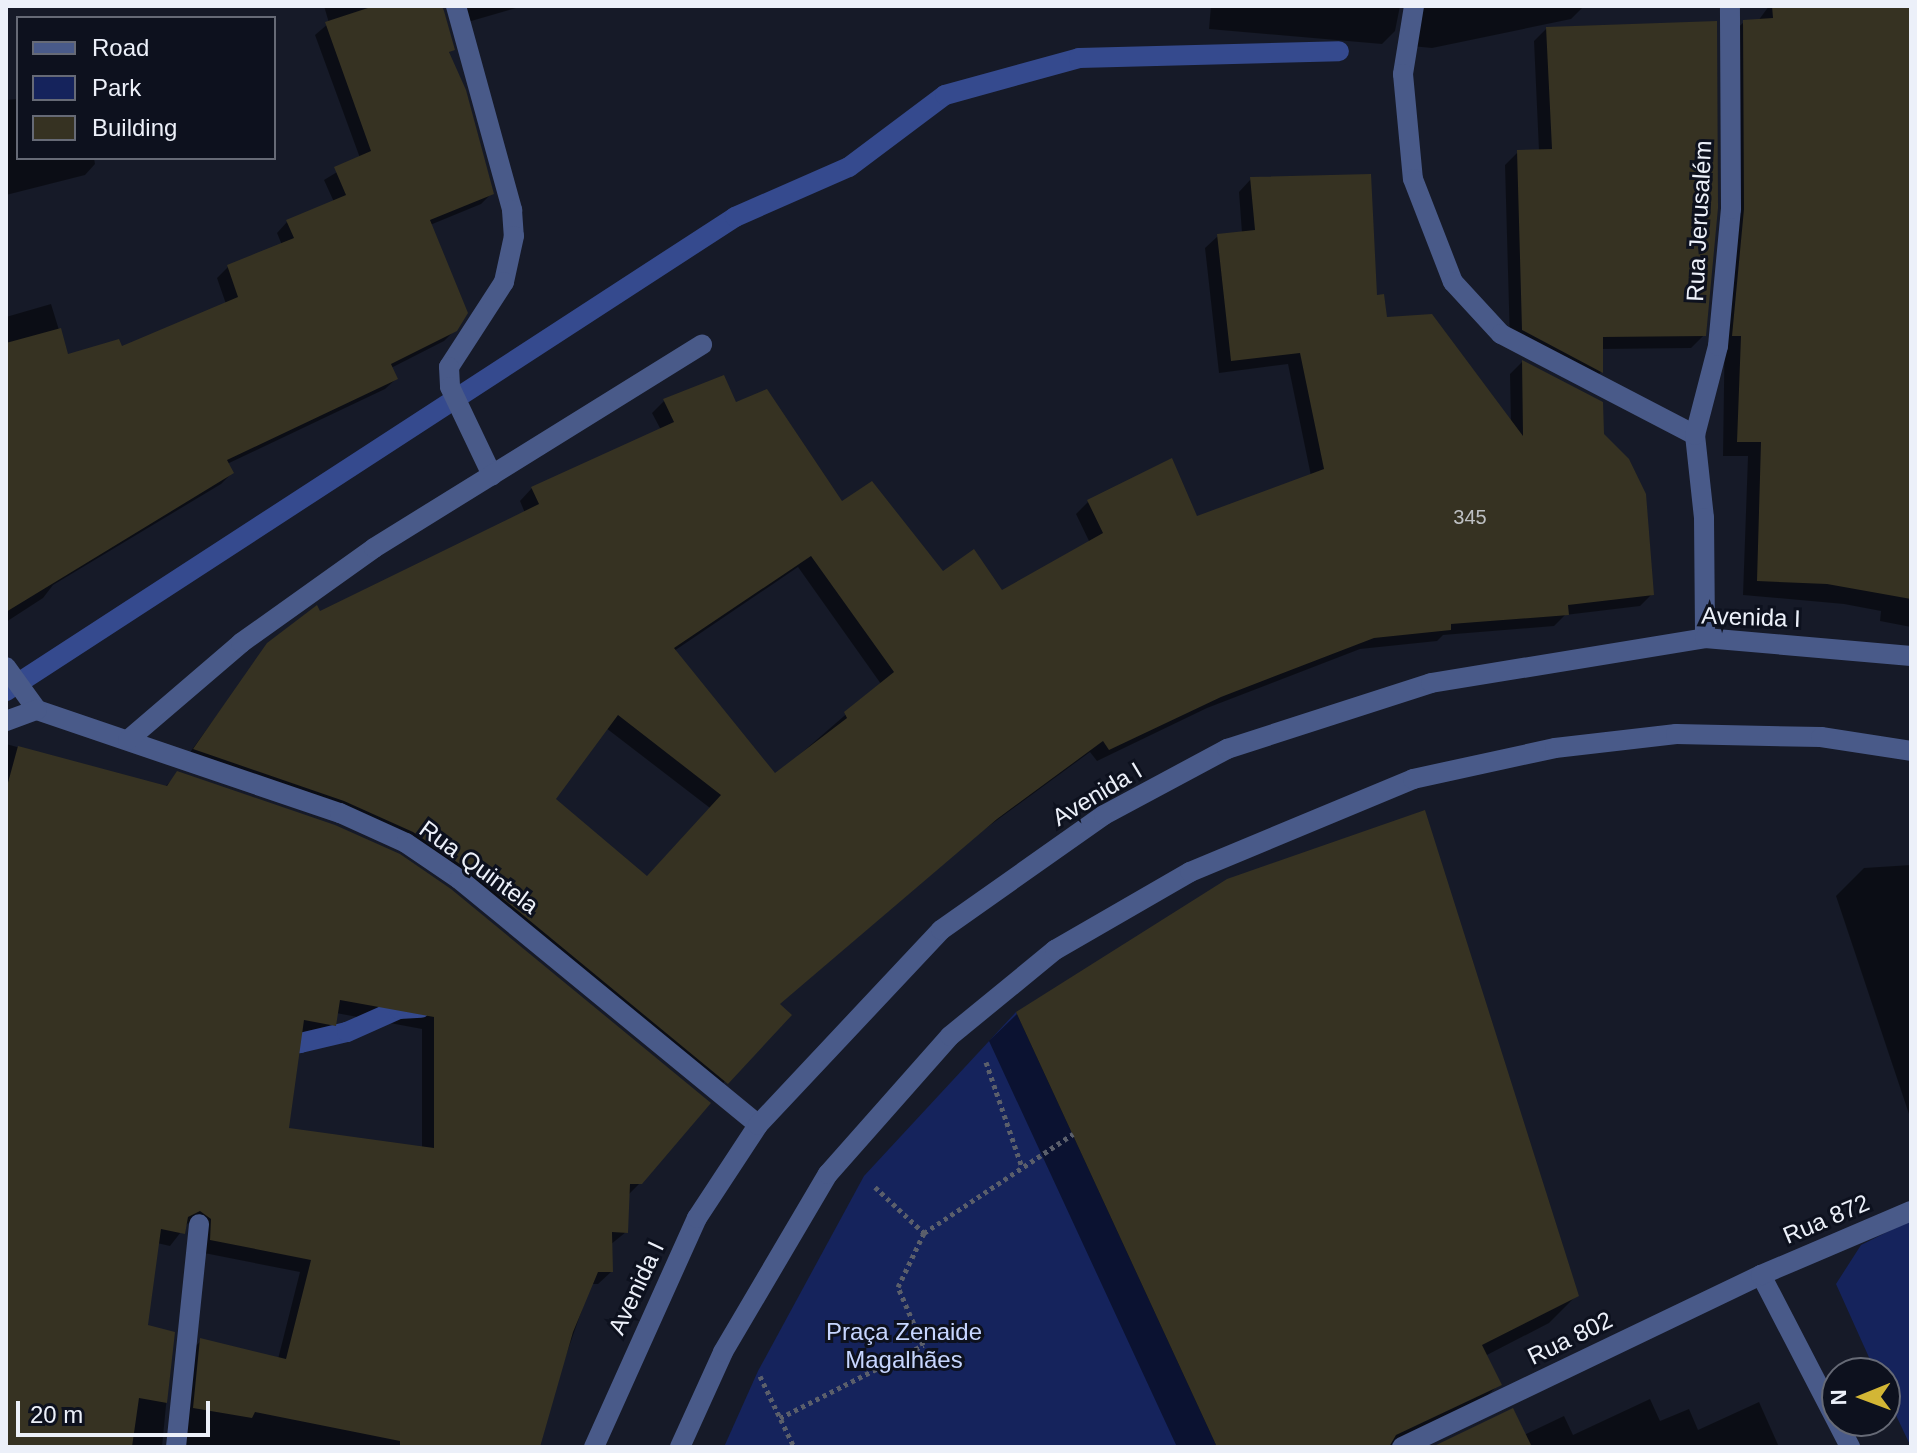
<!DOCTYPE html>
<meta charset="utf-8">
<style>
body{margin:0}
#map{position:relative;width:1917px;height:1453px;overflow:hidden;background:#161a28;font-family:Arial,sans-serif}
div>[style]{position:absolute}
.green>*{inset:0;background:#15235c}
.shadow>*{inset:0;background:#0007}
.stream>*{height:20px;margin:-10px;padding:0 10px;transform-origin:10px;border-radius:10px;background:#354a8e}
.building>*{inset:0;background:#363222}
.path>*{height:5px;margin-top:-2.5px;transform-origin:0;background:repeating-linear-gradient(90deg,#5b5f6b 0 4px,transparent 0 8px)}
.minor>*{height:20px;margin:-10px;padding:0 10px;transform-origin:10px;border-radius:10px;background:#495a89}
.tertiary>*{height:20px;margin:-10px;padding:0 10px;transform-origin:10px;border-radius:10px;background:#495a89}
span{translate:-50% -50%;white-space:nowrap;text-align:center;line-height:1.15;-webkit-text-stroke:6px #0d111e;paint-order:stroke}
.number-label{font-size:20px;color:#bec0c3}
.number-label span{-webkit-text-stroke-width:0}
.street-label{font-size:24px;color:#ecf0f9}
.park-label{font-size:24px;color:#c7d6ff}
.frame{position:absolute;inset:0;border:8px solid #ecf0f9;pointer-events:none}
.legend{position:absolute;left:16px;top:16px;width:260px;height:144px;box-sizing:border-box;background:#0d111e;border:2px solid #666a76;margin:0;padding:10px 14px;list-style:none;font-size:24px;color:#ecf0f9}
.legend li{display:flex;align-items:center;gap:16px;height:40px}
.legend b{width:40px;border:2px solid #666a76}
.north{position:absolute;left:1821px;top:1357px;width:80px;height:80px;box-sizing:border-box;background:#0d111e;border:2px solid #666a76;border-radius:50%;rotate:269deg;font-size:22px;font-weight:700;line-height:32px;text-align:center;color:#ecf0f9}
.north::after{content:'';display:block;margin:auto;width:28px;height:36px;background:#d3b635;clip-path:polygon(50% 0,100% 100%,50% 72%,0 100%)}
.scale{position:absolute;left:16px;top:1401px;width:194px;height:36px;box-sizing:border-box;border:4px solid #ecf0f9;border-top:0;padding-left:10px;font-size:24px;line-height:28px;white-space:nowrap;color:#ecf0f9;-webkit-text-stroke:6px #0d111e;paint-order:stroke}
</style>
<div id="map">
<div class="green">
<i style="clip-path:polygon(1016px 1012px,1217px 1447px,724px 1447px,758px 1371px,864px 1176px)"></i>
<i style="clip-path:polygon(1911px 1220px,1911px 1447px,1885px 1392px,1885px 1373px,1876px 1373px,1836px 1284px,1861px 1245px)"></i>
</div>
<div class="shadow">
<i style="clip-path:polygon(324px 6px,442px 6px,452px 49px,448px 54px,492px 193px,481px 204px,430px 225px,456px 329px,444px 341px,391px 368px,396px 379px,385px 389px,227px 464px,232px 473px,221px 484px,53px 585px,43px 598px,6px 622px,6px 317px,51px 304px,67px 356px,121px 348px,226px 304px,217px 278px,228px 267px,282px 245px,277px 233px,287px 222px,334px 202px,324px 180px,360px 158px,315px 35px,329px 23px)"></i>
<i style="clip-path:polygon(450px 6px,523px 6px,461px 24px)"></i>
<i style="clip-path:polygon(1211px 6px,1400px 6px,1395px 31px,1382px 44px,1209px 29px)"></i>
<i style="clip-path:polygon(1403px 6px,1584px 6px,1571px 19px,1432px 48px,1411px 46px,1414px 15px)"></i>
<i style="clip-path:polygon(1769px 6px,1911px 6px,1911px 627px,1880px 621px,1881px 611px,1844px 604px,1743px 595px,1748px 456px,1723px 456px,1729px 36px,1744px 22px,1758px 21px)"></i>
<i style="clip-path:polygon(1547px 28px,1704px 335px,1691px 348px,1601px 349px,1601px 372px,1589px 384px,1510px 343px,1505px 165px,1518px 152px,1539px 151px,1534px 41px)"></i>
<i style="clip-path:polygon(18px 99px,18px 158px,94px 158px,95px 164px,85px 175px,6px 195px,6px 100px)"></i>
<i style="clip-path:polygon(evenodd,1251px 179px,1375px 297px,1385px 319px,1511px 423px,1510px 374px,1522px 362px,1602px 435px,1652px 594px,1640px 606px,1565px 615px,1554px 626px,1443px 635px,1437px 641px,1360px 649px,1207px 708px,1097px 761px,1090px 752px,982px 831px,778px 1005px,715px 1095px,399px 843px,183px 762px,269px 644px,525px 513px,520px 501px,532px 488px,661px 430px,652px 413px,665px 400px,735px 404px,841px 504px,943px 573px,1001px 593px,1090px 543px,1076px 514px,1088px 502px,1196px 518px,1311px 476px,1288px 364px,1219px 373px,1205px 248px,1218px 236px,1242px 233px,1239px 192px,1251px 179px,798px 567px,881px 684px,775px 776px,674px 651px,798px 567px,1251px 179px,606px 728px,710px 808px,646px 878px,553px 799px,606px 728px)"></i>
<i style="clip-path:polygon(evenodd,6px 744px,165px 787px,178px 774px,640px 1183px,627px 1196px,626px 1232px,610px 1245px,611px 1272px,598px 1284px,591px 1284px,539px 1432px,524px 1447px,179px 1447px,188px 1353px,201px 1341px,278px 1359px,300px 1272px,199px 1252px,199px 1232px,188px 1223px,170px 1246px,157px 1243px,145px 1326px,173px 1333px,162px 1447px,6px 1447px,6px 744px,336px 1013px,422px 1029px,422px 1148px,287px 1129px,300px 1034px,321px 1038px,334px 1025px,336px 1013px)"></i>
<i style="clip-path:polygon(1911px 865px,1911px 1113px,1909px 1114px,1836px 896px,1864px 868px)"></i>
<i style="clip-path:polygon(1017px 1014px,1577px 1295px,1549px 1323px,1485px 1356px,1499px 1384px,1471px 1412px,1401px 1447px,1177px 1447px,989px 1041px)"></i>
<i style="clip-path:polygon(1650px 1399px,1660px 1421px,1689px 1409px,1698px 1430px,1759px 1402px,1779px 1447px,1435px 1447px,1524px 1435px,1564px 1416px,1573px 1435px)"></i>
</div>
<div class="stream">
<i style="left:6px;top:691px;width:870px;rotate:-33.03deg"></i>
<i style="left:735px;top:217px;width:124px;rotate:-23.7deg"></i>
<i style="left:849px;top:167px;width:120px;rotate:-36.9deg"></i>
<i style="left:945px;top:95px;width:139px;rotate:-15.4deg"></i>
<i style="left:1079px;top:58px;width:260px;rotate:-1.5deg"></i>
<i style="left:275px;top:1041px;width:25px;rotate:5deg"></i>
<i style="left:300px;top:1043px;width:48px;rotate:-13.2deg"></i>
<i style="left:347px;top:1032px;width:57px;rotate:-23.9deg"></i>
<i style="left:399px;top:1009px;width:22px;rotate:-3deg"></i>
</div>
<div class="building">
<i style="clip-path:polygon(374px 6px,442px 6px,444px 11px,455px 50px,449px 52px,466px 90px,494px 194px,430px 220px,468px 313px,457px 331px,391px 364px,398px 379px,227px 460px,234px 473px,6px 612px,6px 343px,61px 328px,68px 354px,119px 339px,122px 346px,238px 297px,227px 265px,294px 238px,286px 220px,346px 195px,334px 167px,371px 151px,325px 22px)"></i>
<i style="clip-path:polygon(1772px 6px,1911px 6px,1911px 599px,1827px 584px,1757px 581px,1761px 442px,1737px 442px,1741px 336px,1732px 336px,1744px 209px,1743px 20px,1773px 18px)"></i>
<i style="clip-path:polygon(1717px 21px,1718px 208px,1706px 336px,1603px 337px,1603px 373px,1522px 330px,1517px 150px,1552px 149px,1546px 27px)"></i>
<i style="clip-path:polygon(evenodd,1371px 174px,1377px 295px,1384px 294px,1387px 317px,1432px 314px,1523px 436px,1522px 360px,1603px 402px,1604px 434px,1629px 459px,1646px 494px,1654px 595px,1568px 605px,1569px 615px,1451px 624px,1451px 630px,1374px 638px,1221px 697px,1109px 750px,1103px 741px,997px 819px,780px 1004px,792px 1015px,728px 1084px,467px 869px,413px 832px,344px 801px,193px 749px,267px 643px,317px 605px,320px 611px,539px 504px,531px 487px,674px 422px,663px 399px,724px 375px,736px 402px,767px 389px,842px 501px,872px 481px,943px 571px,974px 549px,1002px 590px,1103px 533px,1087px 500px,1172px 458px,1197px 516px,1324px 469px,1300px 353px,1231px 361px,1217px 234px,1255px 230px,1250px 177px,1371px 174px,811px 556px,894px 672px,844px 712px,847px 718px,775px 773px,674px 648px,811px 556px,1371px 174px,618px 715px,721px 795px,647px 876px,556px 799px,618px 715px)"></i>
<i style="clip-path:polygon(evenodd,18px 746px,167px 786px,177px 771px,335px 825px,400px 854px,451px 889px,711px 1103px,642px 1184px,630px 1184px,628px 1233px,612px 1232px,613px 1272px,598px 1272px,573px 1332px,540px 1447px,400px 1447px,400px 1441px,255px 1412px,252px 1418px,193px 1408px,200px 1338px,286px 1359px,311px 1260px,210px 1240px,211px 1219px,200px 1211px,188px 1217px,185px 1234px,161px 1229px,148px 1325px,175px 1332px,167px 1403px,139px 1398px,132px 1447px,6px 1447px,6px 790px,18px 746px,340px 1000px,434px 1017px,434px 1148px,289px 1128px,304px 1020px,336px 1026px,340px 1000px)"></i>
<i style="clip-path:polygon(1425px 810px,1579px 1296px,1482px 1345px,1502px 1385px,1396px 1435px,1389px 1447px,1217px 1447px,1016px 1012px,1227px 879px)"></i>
<i style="clip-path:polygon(1513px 1408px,1532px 1447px,1432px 1447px)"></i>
</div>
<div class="path">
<i style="left:986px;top:1062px;width:111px;rotate:71.1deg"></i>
<i style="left:875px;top:1187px;width:67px;rotate:43.2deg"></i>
<i style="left:760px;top:1376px;width:79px;rotate:64.4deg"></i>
<i style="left:780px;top:1418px;width:161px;rotate:-27deg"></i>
<i style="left:923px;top:1345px;width:63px;rotate:-113.3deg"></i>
<i style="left:898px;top:1287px;width:60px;rotate:-64.3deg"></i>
<i style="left:924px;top:1233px;width:179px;rotate:-33.6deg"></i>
</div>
<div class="minor">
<i style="left:456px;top:6px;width:212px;rotate:74.6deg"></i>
<i style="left:512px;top:210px;width:26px;rotate:86deg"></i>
<i style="left:514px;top:236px;width:47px;rotate:102.3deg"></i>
<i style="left:504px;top:282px;width:101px;rotate:122.9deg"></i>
<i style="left:449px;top:367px;width:20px;rotate:87deg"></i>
<i style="left:450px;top:387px;width:98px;rotate:64.5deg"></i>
<i style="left:1414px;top:6px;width:69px;rotate:99.2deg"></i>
<i style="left:1403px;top:74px;width:105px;rotate:84.6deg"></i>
<i style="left:1413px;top:179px;width:110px;rotate:68.8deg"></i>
<i style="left:1453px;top:282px;width:71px;rotate:47.3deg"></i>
<i style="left:1501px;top:334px;width:219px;rotate:27.5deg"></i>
<i style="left:1695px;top:435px;width:83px;rotate:83.8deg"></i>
<i style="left:1704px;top:518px;width:120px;rotate:89.5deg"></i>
<i style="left:1695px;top:435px;width:92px;rotate:-75.5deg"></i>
<i style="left:1718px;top:346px;width:138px;rotate:-84.6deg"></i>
<i style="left:1731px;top:209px;width:203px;rotate:-90.3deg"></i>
<i style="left:6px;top:667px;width:53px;rotate:54.2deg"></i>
<i style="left:37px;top:710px;width:320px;rotate:18.8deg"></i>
<i style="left:340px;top:813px;width:72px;rotate:24.4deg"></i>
<i style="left:406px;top:843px;width:64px;rotate:34.2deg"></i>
<i style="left:459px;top:879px;width:387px;rotate:39.4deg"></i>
<i style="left:6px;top:721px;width:33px;rotate:-20deg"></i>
<i style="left:128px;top:740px;width:149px;rotate:-40.6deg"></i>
<i style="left:241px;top:643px;width:163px;rotate:-35.5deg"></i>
<i style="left:374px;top:548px;width:386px;rotate:-31.8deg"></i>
<i style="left:1761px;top:1275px;width:194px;rotate:62.6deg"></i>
<i style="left:176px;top:1447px;width:224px;rotate:-84.1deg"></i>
<i style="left:1402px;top:1447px;width:398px;rotate:-25.6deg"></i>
<i style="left:1761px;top:1275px;width:163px;rotate:-23.1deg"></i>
</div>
<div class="tertiary">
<i style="left:594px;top:1447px;width:251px;rotate:-65.8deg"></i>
<i style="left:697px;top:1218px;width:111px;rotate:-56.7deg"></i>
<i style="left:758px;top:1125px;width:267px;rotate:-46.8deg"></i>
<i style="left:941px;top:930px;width:199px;rotate:-35.2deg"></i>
<i style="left:1104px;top:815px;width:140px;rotate:-28.2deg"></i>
<i style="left:1227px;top:749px;width:214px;rotate:-17.9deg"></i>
<i style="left:1431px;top:683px;width:278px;rotate:-9.3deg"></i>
<i style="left:1705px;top:638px;width:207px;rotate:5deg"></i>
<i style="left:680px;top:1447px;width:104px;rotate:-65.6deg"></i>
<i style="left:723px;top:1352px;width:207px;rotate:-59.5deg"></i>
<i style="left:828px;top:1174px;width:184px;rotate:-48.5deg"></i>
<i style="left:950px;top:1036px;width:136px;rotate:-39.3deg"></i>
<i style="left:1055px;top:950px;width:156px;rotate:-30deg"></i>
<i style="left:1190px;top:872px;width:242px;rotate:-22.6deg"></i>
<i style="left:1413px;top:779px;width:145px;rotate:-12.3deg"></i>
<i style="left:1555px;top:748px;width:122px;rotate:-6.6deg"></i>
<i style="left:1676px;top:734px;width:145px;rotate:1.2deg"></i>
<i style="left:1821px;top:737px;width:91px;rotate:8.8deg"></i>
</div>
<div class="number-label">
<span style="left:1470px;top:517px">345</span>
</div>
<div class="street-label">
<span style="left:1699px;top:221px;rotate:-87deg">Rua Jerusalém</span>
<span style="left:1751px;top:617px;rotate:2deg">Avenida I</span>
<span style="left:1097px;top:794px;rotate:-31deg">Avenida I</span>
<span style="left:479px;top:867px;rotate:36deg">Rua Quintela</span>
<span style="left:1826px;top:1219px;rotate:-23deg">Rua 872</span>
<span style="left:636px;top:1288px;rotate:-65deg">Avenida I</span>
<span style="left:1570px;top:1338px;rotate:-26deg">Rua 802</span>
</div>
<div class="park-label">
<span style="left:904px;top:1346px">Praça Zenaide<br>Magalhães</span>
</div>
<div class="frame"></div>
<ul class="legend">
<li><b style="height:10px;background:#495a89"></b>Road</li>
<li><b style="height:22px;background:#15235c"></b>Park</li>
<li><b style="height:22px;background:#363222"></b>Building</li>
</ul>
<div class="north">N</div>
<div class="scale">20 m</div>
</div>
